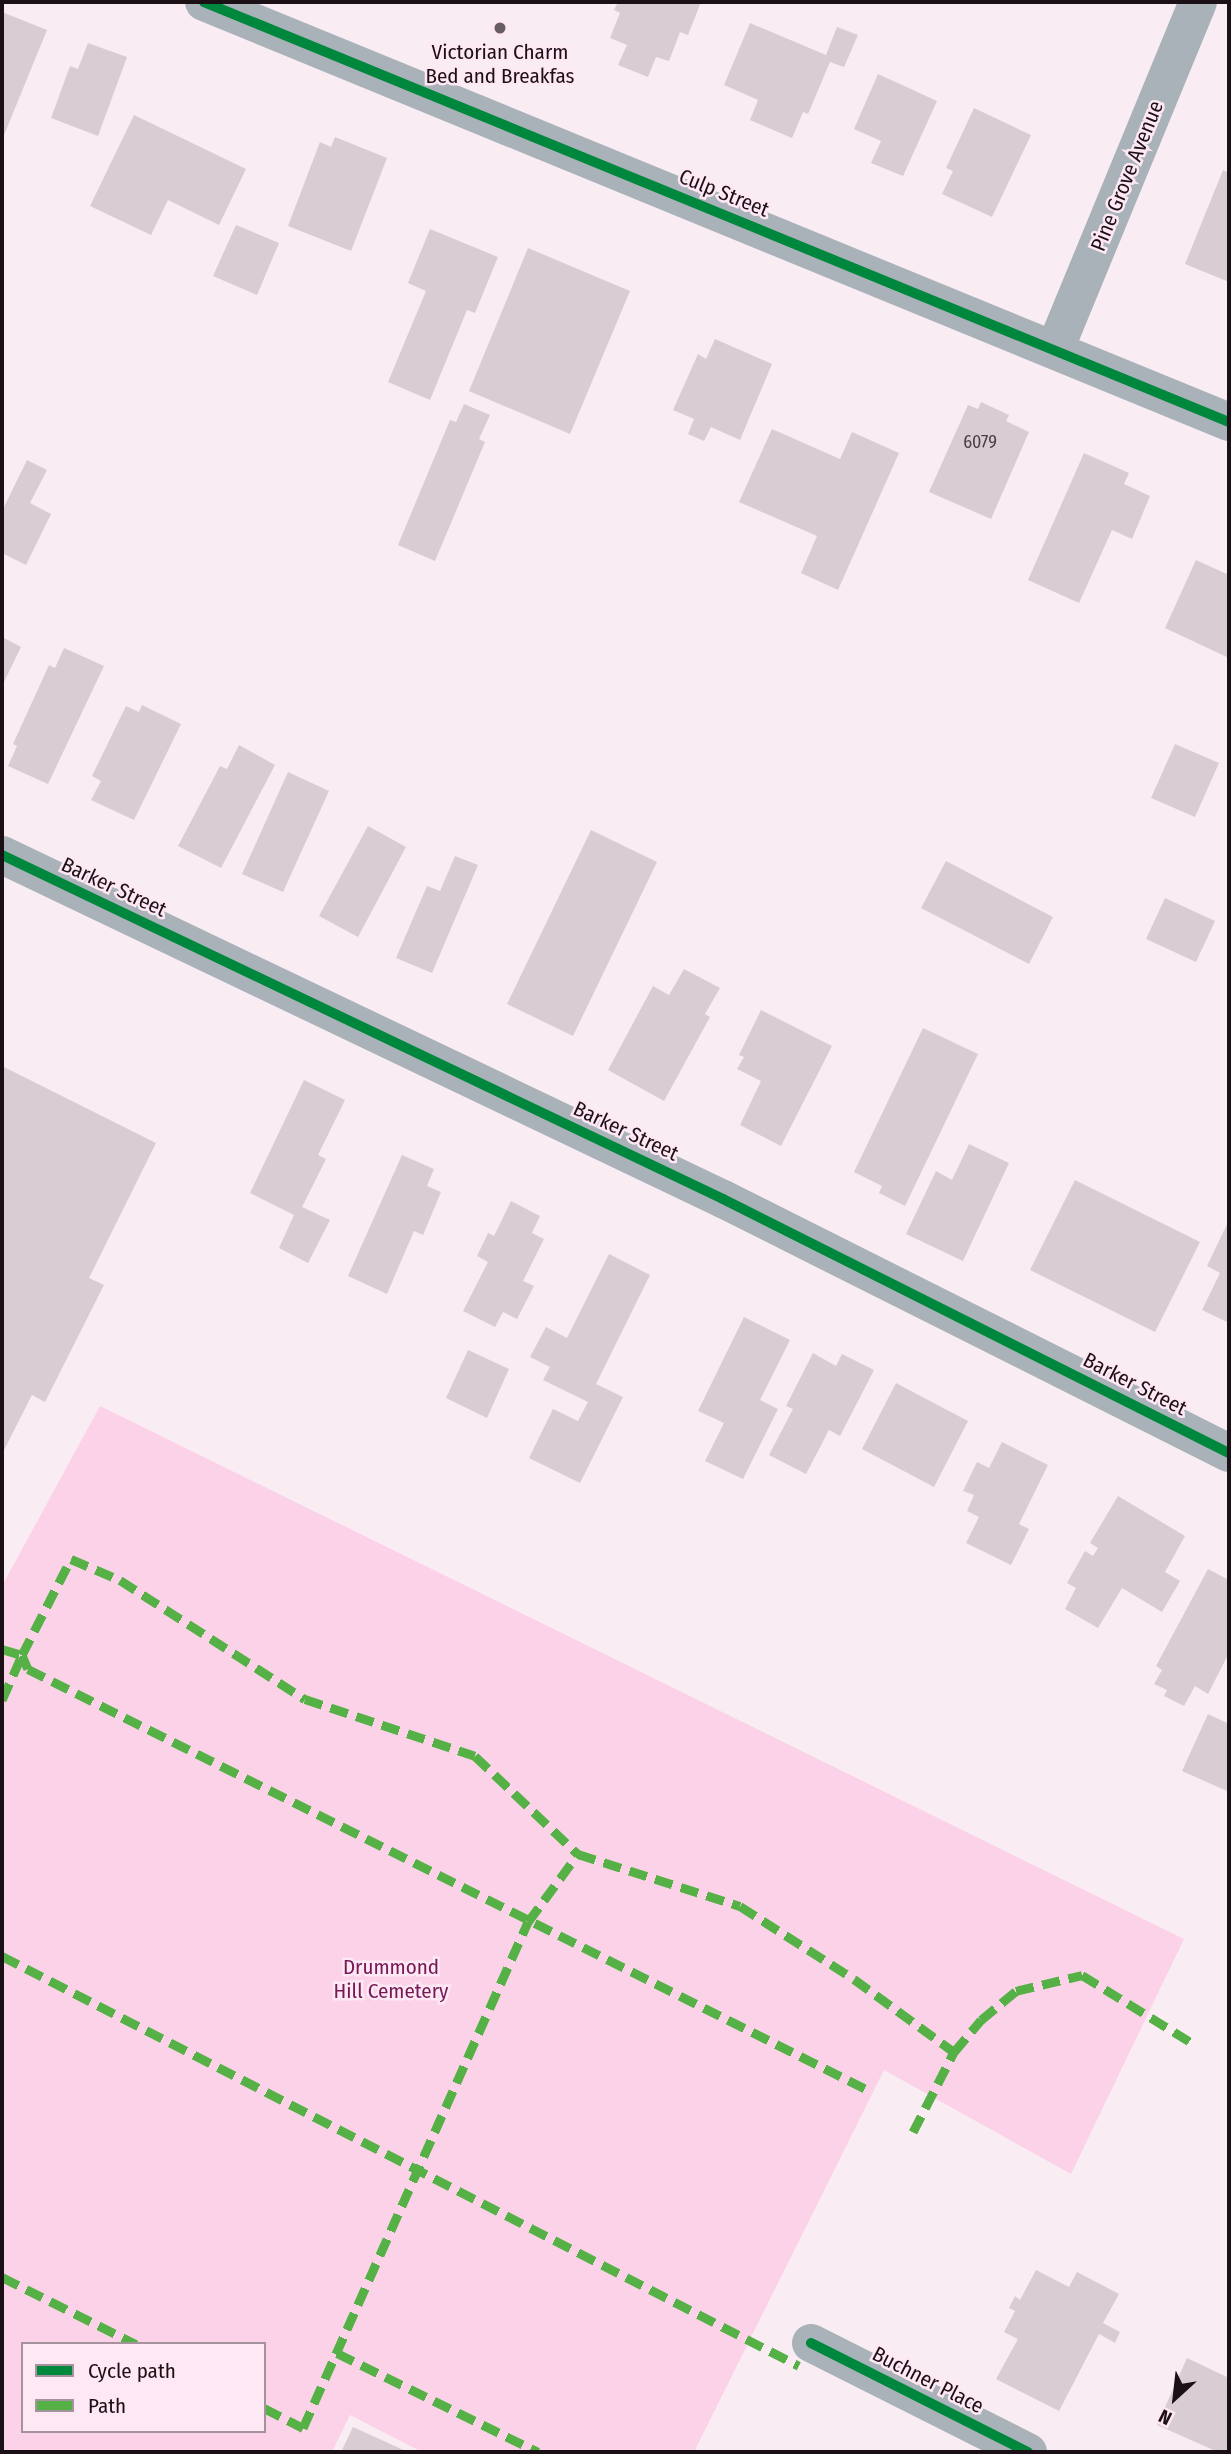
<!DOCTYPE html>
<style>
body{margin:0}
#map{position:relative;width:1231px;height:2454px;overflow:hidden;background:#f9edf3;font-family:"Fira Sans Condensed",sans-serif}
div>[style]{position:absolute}
.green>*{inset:0;background:#fbd2e8}
.building>*{inset:0;background:#d9cdd3}
.minor>*{height:38px;margin:-19px;padding:0 19px;transform-origin:19px;border-radius:19px;background:#a8b2b8}
.quiet>*{height:9px;margin-top:-4.5px;transform-origin:0;background:repeating-linear-gradient(90deg,#55b145 0 18px,transparent 0 27px)}
.cycleway>*{height:10px;margin:-5px;padding:0 5px;transform-origin:5px;border-radius:5px;background:#00873e}
.dots>*{width:19px;height:19px;translate:-50% -50%;box-sizing:border-box;border:4px solid #fee8f4;border-radius:50%}
span{translate:-50% -50%;white-space:nowrap;text-align:center;line-height:1.15;-webkit-text-stroke:5px #fee8f4;paint-order:stroke}
.number-label{font-size:18px;color:#4b3f46}
.number-label span{-webkit-text-stroke-width:0}
.poi-label{font-size:21px;color:#1c1017}
.street-label{font-size:21px;color:#1c1017}
.park-label{font-size:21px;color:#761956}
.frame{position:absolute;inset:0;border:4px solid #1c1017;pointer-events:none}
.legend{position:absolute;left:21px;top:2342px;width:245px;height:91px;box-sizing:border-box;background:#fee8f4;border:2px solid #a4929c;margin:0;padding:9px 12px;list-style:none;font-size:21px;color:#1c1017}
.legend li{display:flex;align-items:center;gap:14px;height:35px}
.legend b{width:35px;border:2px solid #a4929c}
.north{position:absolute;left:1140px;top:2363px;width:70px;height:70px;-webkit-text-stroke:5px #fee8f4;paint-order:stroke;rotate:207deg;font-size:19px;font-weight:700;line-height:28px;text-align:center;color:#1c1017}
.north::after{content:'';display:block;margin:auto;width:24px;height:32px;background:#1c1017;clip-path:polygon(50% 0,100% 100%,50% 72%,0 100%)}
</style>
<div id="map">
<div class="green">
<i style="clip-path:polygon(evenodd,100px 1406px,1184px 1939px,1071px 2174px,884px 2070px,694px 2452px,422px 2452px,350px 2415px,332px 2452px,2px 2452px,2px 1586px,100px 1406px,23px 2344px,264px 2344px,264px 2431px,23px 2431px,23px 2344px)"></i>
</div>
<div class="building">
<i style="clip-path:polygon(618px 2px,701px 2px,688px 35px,680px 32px,669px 61px,656px 57px,648px 77px,618px 65px,627px 45px,610px 38px,620px 13px,614px 10px)"></i>
<i style="clip-path:polygon(2px 12px,47px 30px,2px 140px)"></i>
<i style="clip-path:polygon(750px 23px,826px 55px,837px 27px,858px 35px,844px 67px,830px 62px,808px 114px,803px 112px,792px 138px,750px 120px,758px 100px,724px 85px)"></i>
<i style="clip-path:polygon(88px 43px,127px 57px,98px 136px,51px 118px,70px 66px,78px 69px)"></i>
<i style="clip-path:polygon(878px 74px,937px 101px,903px 176px,871px 163px,881px 141px,854px 129px)"></i>
<i style="clip-path:polygon(974px 108px,1031px 135px,992px 217px,942px 194px,953px 171px,946px 168px)"></i>
<i style="clip-path:polygon(134px 115px,246px 169px,219px 225px,168px 200px,151px 235px,90px 206px)"></i>
<i style="clip-path:polygon(335px 137px,387px 158px,351px 251px,288px 226px,320px 142px,331px 147px)"></i>
<i style="clip-path:polygon(1223px 170px,1229px 173px,1229px 282px,1185px 264px)"></i>
<i style="clip-path:polygon(236px 225px,279px 243px,257px 295px,213px 276px)"></i>
<i style="clip-path:polygon(430px 229px,498px 257px,475px 313px,467px 310px,430px 400px,388px 382px,426px 291px,408px 283px)"></i>
<i style="clip-path:polygon(528px 248px,630px 291px,570px 434px,469px 391px)"></i>
<i style="clip-path:polygon(715px 339px,772px 364px,740px 440px,711px 427px,704px 441px,688px 434px,694px 419px,673px 410px,698px 354px,706px 359px)"></i>
<i style="clip-path:polygon(981px 402px,1009px 415px,1006px 421px,1029px 432px,991px 519px,929px 492px,968px 405px,978px 409px)"></i>
<i style="clip-path:polygon(464px 404px,490px 415px,479px 439px,485px 442px,435px 561px,398px 545px,450px 420px,456px 422px)"></i>
<i style="clip-path:polygon(772px 429px,840px 459px,852px 432px,899px 453px,838px 590px,801px 573px,817px 536px,739px 502px)"></i>
<i style="clip-path:polygon(1084px 453px,1129px 473px,1124px 484px,1150px 496px,1132px 539px,1112px 530px,1079px 603px,1028px 580px)"></i>
<i style="clip-path:polygon(27px 460px,47px 470px,30px 503px,51px 514px,26px 565px,2px 553px,2px 511px)"></i>
<i style="clip-path:polygon(1196px 560px,1229px 575px,1229px 658px,1165px 628px)"></i>
<i style="clip-path:polygon(2px 637px,21px 647px,2px 686px)"></i>
<i style="clip-path:polygon(64px 648px,104px 666px,48px 784px,8px 766px,17px 746px,13px 744px,49px 665px,55px 668px)"></i>
<i style="clip-path:polygon(142px 705px,181px 724px,134px 820px,91px 800px,101px 781px,92px 776px,126px 706px,139px 712px)"></i>
<i style="clip-path:polygon(1175px 744px,1219px 763px,1195px 817px,1151px 798px)"></i>
<i style="clip-path:polygon(239px 745px,275px 765px,221px 868px,178px 846px,220px 766px,227px 769px)"></i>
<i style="clip-path:polygon(288px 772px,329px 791px,283px 892px,242px 874px)"></i>
<i style="clip-path:polygon(368px 826px,406px 847px,358px 937px,319px 916px)"></i>
<i style="clip-path:polygon(591px 830px,657px 862px,573px 1036px,507px 1004px)"></i>
<i style="clip-path:polygon(455px 856px,478px 865px,432px 973px,396px 958px,427px 886px,440px 891px)"></i>
<i style="clip-path:polygon(946px 861px,1053px 917px,1029px 964px,921px 908px)"></i>
<i style="clip-path:polygon(1165px 898px,1215px 921px,1196px 962px,1146px 939px)"></i>
<i style="clip-path:polygon(684px 969px,720px 988px,705px 1014px,710px 1017px,664px 1101px,608px 1070px,653px 986px,669px 995px)"></i>
<i style="clip-path:polygon(761px 1010px,832px 1046px,781px 1146px,740px 1125px,761px 1081px,737px 1069px,744px 1057px,739px 1055px)"></i>
<i style="clip-path:polygon(923px 1028px,978px 1054px,905px 1206px,879px 1193px,882px 1186px,854px 1172px)"></i>
<i style="clip-path:polygon(2px 1066px,156px 1143px,89px 1278px,104px 1285px,45px 1402px,32px 1395px,2px 1454px)"></i>
<i style="clip-path:polygon(304px 1080px,345px 1100px,318px 1155px,326px 1159px,302px 1207px,330px 1220px,308px 1263px,279px 1248px,294px 1215px,250px 1193px)"></i>
<i style="clip-path:polygon(969px 1144px,1009px 1163px,963px 1261px,906px 1234px,936px 1171px,952px 1180px)"></i>
<i style="clip-path:polygon(402px 1155px,434px 1169px,427px 1186px,441px 1192px,423px 1235px,414px 1231px,387px 1294px,348px 1276px)"></i>
<i style="clip-path:polygon(1075px 1180px,1200px 1242px,1155px 1332px,1030px 1270px)"></i>
<i style="clip-path:polygon(511px 1201px,540px 1216px,532px 1233px,544px 1239px,523px 1281px,534px 1286px,517px 1319px,503px 1312px,495px 1327px,463px 1311px,488px 1262px,477px 1256px,488px 1233px,494px 1236px)"></i>
<i style="clip-path:polygon(1229px 1220px,1229px 1323px,1202px 1310px,1220px 1273px,1207px 1266px)"></i>
<i style="clip-path:polygon(609px 1254px,650px 1275px,596px 1384px,623px 1397px,580px 1483px,529px 1458px,553px 1409px,578px 1421px,588px 1402px,543px 1380px,550px 1367px,530px 1357px,546px 1327px,567px 1338px)"></i>
<i style="clip-path:polygon(744px 1317px,790px 1340px,760px 1400px,778px 1409px,743px 1479px,705px 1461px,724px 1423px,698px 1411px)"></i>
<i style="clip-path:polygon(468px 1350px,509px 1369px,487px 1418px,446px 1398px)"></i>
<i style="clip-path:polygon(813px 1353px,836px 1366px,842px 1354px,874px 1370px,840px 1436px,829px 1430px,806px 1474px,769px 1455px,793px 1409px,786px 1406px)"></i>
<i style="clip-path:polygon(896px 1383px,968px 1421px,934px 1487px,862px 1449px)"></i>
<i style="clip-path:polygon(1002px 1442px,1048px 1465px,1019px 1524px,1029px 1529px,1011px 1565px,966px 1543px,979px 1517px,967px 1511px,974px 1495px,963px 1491px,977px 1462px,989px 1468px)"></i>
<i style="clip-path:polygon(1118px 1496px,1185px 1536px,1165px 1572px,1180px 1581px,1162px 1612px,1122px 1588px,1098px 1628px,1065px 1609px,1076px 1588px,1067px 1583px,1085px 1551px,1093px 1556px,1098px 1548px,1090px 1543px)"></i>
<i style="clip-path:polygon(1208px 1569px,1229px 1580px,1229px 1653px,1208px 1694px,1195px 1686px,1184px 1706px,1164px 1696px,1167px 1690px,1154px 1684px,1162px 1670px,1156px 1666px)"></i>
<i style="clip-path:polygon(1208px 1714px,1229px 1724px,1227px 1791px,1182px 1771px)"></i>
<i style="clip-path:polygon(1036px 2270px,1069px 2287px,1077px 2272px,1119px 2294px,1103px 2323px,1120px 2332px,1115px 2343px,1099px 2334px,1059px 2411px,996px 2379px,1018px 2339px,1004px 2332px,1015px 2311px,1009px 2308px,1015px 2296px,1020px 2300px)"></i>
<i style="clip-path:polygon(1187px 2358px,1229px 2378px,1229px 2452px,1218px 2452px,1157px 2425px)"></i>
<i style="clip-path:polygon(353px 2427px,408px 2452px,341px 2452px)"></i>
</div>
<div class="minor">
<i style="left:204px;top:2px;width:1108px;rotate:22.28deg"></i>
<i style="left:1055px;top:349px;width:375px;rotate:-67.6deg"></i>
<i style="left:2px;top:855px;width:799px;rotate:25.51deg"></i>
<i style="left:723px;top:1199px;width:566px;rotate:26.66deg"></i>
<i style="left:811px;top:2343px;width:243px;rotate:26.7deg"></i>
</div>
<div class="quiet">
<i style="left:2px;top:1649px;width:21px;rotate:17deg"></i>
<i style="left:22px;top:1655px;width:108px;rotate:-63deg"></i>
<i style="left:71px;top:1559px;width:53px;rotate:23.2deg"></i>
<i style="left:120px;top:1580px;width:220px;rotate:32.8deg"></i>
<i style="left:305px;top:1699px;width:179px;rotate:18.5deg"></i>
<i style="left:475px;top:1756px;width:142px;rotate:43.6deg"></i>
<i style="left:578px;top:1854px;width:170px;rotate:17.8deg"></i>
<i style="left:740px;top:1906px;width:135px;rotate:32.6deg"></i>
<i style="left:854px;top:1979px;width:124px;rotate:36.1deg"></i>
<i style="left:22px;top:1655px;width:15px;rotate:67deg"></i>
<i style="left:28px;top:1669px;width:944px;rotate:26.62deg"></i>
<i style="left:2px;top:1700px;width:49px;rotate:-66deg"></i>
<i style="left:2px;top:1956px;width:896px;rotate:27.22deg"></i>
<i style="left:913px;top:2132px;width:90px;rotate:-62.9deg"></i>
<i style="left:954px;top:2052px;width:42px;rotate:-49.8deg"></i>
<i style="left:981px;top:2020px;width:45px;rotate:-39.6deg"></i>
<i style="left:1016px;top:1991px;width:68px;rotate:-13.6deg"></i>
<i style="left:1082px;top:1975px;width:129px;rotate:31.7deg"></i>
<i style="left:2px;top:2277px;width:150px;rotate:26.6deg"></i>
<i style="left:337px;top:2353px;width:224px;rotate:26.2deg"></i>
<i style="left:264px;top:2408px;width:44px;rotate:27.1deg"></i>
<i style="left:303px;top:2428px;width:554px;rotate:-66.03deg"></i>
<i style="left:528px;top:1922px;width:84px;rotate:-53.7deg"></i>
</div>
<div class="cycleway">
<i style="left:204px;top:2px;width:1108px;rotate:22.28deg"></i>
<i style="left:2px;top:855px;width:799px;rotate:25.51deg"></i>
<i style="left:723px;top:1199px;width:566px;rotate:26.66deg"></i>
<i style="left:811px;top:2343px;width:243px;rotate:26.7deg"></i>
</div>
<div class="dots">
<i style="left:500px;top:28px;background:#695d64"></i>
</div>
<div class="number-label">
<span style="left:980px;top:442px">6079</span>
</div>
<div class="poi-label">
<span style="left:500px;top:64px">Victorian Charm<br>Bed and Breakfas</span>
</div>
<div class="street-label">
<span style="left:1127px;top:176px;rotate:-68deg">Pine Grove Avenue</span>
<span style="left:724px;top:193px;rotate:22deg">Culp Street</span>
<span style="left:114px;top:887px;rotate:25deg">Barker Street</span>
<span style="left:626px;top:1131px;rotate:25deg">Barker Street</span>
<span style="left:1135px;top:1384px;rotate:27deg">Barker Street</span>
<span style="left:928px;top:2380px;rotate:27deg">Buchner Place</span>
</div>
<div class="park-label">
<span style="left:391px;top:1979px">Drummond<br>Hill Cemetery</span>
</div>
<div class="frame"></div>
<ul class="legend">
<li><b style="height:9px;background:#00873e"></b>Cycle path</li>
<li><b style="height:9px;background:#55b145"></b>Path</li>
</ul>
<div class="north">N</div>
</div>
